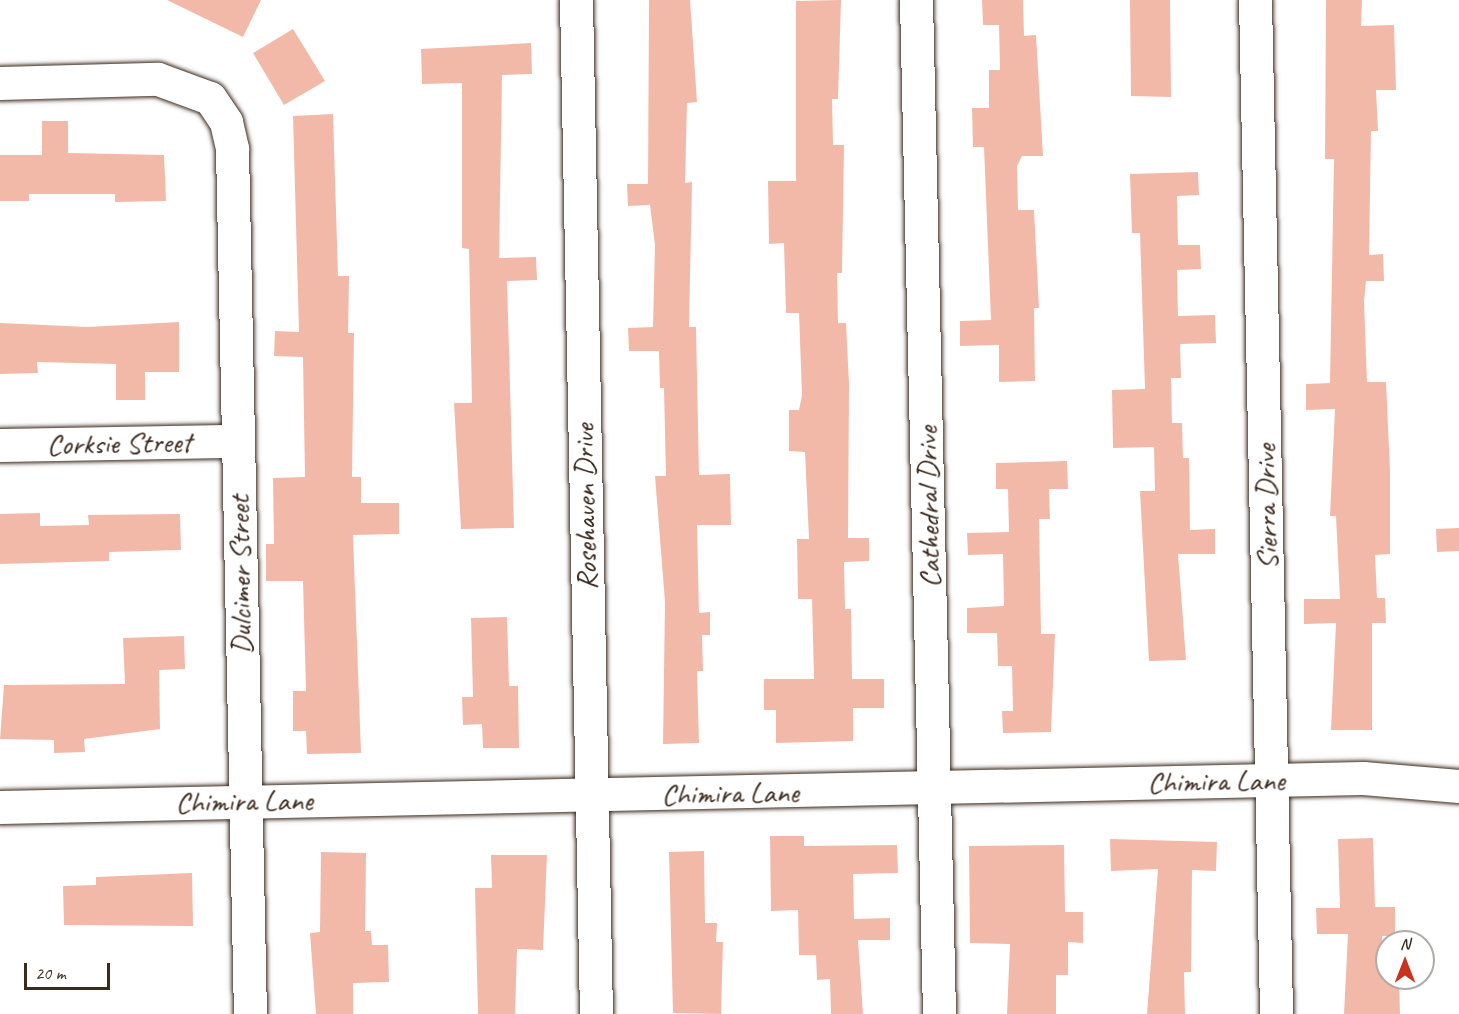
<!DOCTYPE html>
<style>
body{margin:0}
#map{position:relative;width:1459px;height:1014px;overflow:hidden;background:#fff;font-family:Caveat,sans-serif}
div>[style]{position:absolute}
.building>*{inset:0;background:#f2b9a9}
.roads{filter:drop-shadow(0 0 2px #3b2a1e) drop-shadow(0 0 2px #3b2a1e)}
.minor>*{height:33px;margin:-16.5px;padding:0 16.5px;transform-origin:16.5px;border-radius:16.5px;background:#fff}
span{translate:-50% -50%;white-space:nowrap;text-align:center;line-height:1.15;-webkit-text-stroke:5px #fff;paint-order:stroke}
.street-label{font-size:30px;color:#3b2a1e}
.north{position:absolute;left:1375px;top:930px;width:60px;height:60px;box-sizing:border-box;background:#fff;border:2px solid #b1aaa5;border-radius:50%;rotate:0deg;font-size:16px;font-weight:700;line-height:24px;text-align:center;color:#3b2a1e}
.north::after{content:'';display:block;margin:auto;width:21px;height:27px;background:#c8321e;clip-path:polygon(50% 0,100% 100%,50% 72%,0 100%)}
.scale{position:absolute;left:24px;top:963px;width:86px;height:27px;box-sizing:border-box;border:3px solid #3b2a1e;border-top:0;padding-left:8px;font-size:18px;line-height:21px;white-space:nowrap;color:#3b2a1e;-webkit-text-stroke:4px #fff;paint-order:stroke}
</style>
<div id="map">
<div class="building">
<i style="clip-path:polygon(167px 0,261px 0,243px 37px)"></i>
<i style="clip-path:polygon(649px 0,690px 0,697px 102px,687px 103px,685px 183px,692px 182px,689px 327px,696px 327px,699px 475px,730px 474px,731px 525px,697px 525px,699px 613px,710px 612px,710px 635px,702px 635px,703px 671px,697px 671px,699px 743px,663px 744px,665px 602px,655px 476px,666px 476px,664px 388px,660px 388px,659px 351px,629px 351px,628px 328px,653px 327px,655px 245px,650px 205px,628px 206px,627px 184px,648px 184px)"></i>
<i style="clip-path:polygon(841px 0,838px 99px,832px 99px,833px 145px,844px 145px,842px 273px,837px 273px,838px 323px,846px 323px,849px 384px,848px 538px,869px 538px,869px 561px,844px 562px,845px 609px,851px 609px,852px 679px,884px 679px,884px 708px,853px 708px,853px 741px,776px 743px,776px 710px,764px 710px,764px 679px,814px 679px,812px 599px,798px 599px,797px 539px,809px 539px,805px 452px,789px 451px,789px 410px,799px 410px,802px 395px,799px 313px,786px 313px,784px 243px,769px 244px,768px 181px,796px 181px,796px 1px)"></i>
<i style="clip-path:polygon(982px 0,1023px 0,1024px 36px,1036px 35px,1043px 156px,1022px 156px,1017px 166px,1018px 210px,1034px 210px,1039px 308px,1034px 308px,1035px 381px,999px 382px,999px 345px,960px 346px,960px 321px,991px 320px,984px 147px,973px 147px,972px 108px,989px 108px,989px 70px,1000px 70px,999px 25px,983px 25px)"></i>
<i style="clip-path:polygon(1130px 0,1170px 0,1171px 97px,1131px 96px)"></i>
<i style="clip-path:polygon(1326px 0,1362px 0,1361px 26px,1394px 25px,1396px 90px,1376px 90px,1378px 131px,1371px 131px,1369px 255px,1383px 254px,1384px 281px,1366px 281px,1364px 302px,1367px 382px,1386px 382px,1390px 471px,1390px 554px,1375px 555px,1377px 598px,1385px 598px,1386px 623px,1372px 623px,1372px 730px,1331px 730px,1336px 623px,1304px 624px,1304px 599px,1340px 599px,1336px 516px,1330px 516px,1335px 409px,1306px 410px,1306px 384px,1330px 383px,1334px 159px,1325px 159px)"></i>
<i style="clip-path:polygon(293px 29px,325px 81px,284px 105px,253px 53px)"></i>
<i style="clip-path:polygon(531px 43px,532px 74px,502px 75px,499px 258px,536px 257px,537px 280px,507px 281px,514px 528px,461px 529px,454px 403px,472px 403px,469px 249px,462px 248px,462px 83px,422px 84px,421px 49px)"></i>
<i style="clip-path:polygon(333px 114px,338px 276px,349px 276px,348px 333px,354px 333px,352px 477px,361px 477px,361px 503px,399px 503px,399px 534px,353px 535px,361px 753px,307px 754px,306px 731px,293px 731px,293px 691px,306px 691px,303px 581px,266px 581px,266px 544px,274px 544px,273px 478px,305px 477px,303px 357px,274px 356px,275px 331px,299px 332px,293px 116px)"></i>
<i style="clip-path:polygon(42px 121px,68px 121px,68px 153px,164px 155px,166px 201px,115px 202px,115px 194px,29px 194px,29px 201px,0 201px,0 155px,42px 155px)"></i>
<i style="clip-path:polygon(1198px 172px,1199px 195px,1177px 196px,1178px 245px,1200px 245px,1201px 269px,1177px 270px,1178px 316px,1215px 315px,1216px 343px,1180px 344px,1181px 378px,1171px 378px,1172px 423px,1182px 423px,1183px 458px,1189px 458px,1190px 530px,1215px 529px,1215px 554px,1178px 554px,1186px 660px,1149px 661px,1140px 491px,1155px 491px,1154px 447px,1113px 448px,1112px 390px,1145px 389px,1140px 233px,1132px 233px,1130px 174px)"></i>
<i style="clip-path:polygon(179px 322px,179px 372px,145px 372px,145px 400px,116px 400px,116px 364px,37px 362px,38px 373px,0 374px,0 323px,88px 327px)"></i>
<i style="clip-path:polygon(1067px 461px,1068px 489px,1049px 489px,1050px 519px,1039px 519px,1041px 634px,1055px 634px,1051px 732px,1003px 733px,1002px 711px,1013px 711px,1012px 666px,998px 666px,997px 633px,967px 633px,967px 608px,1004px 606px,1003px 554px,968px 555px,967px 533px,1009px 532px,1008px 489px,996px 489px,996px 463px)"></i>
<i style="clip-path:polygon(40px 513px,40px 526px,89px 525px,88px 515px,180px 514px,181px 550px,109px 552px,109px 561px,0 564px,0 514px)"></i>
<i style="clip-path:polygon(1459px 528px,1459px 551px,1437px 552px,1436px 529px)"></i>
<i style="clip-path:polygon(507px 617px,509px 686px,518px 686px,519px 748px,483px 748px,482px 724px,463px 725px,462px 697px,473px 697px,471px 618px)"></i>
<i style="clip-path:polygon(184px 636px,185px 669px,159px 670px,160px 729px,84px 739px,85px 752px,54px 753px,54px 740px,0 739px,4px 685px,125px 684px,123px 638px)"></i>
<i style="clip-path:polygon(770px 836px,804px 836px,804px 846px,897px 845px,898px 873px,853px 874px,854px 919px,890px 918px,890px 940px,858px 940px,863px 1014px,831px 1014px,830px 979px,817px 980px,816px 955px,799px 955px,798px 910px,771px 911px)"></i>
<i style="clip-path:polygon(1373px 838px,1375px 907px,1395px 907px,1395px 936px,1382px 936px,1383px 981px,1399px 981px,1400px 1014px,1344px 1014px,1348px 934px,1317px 934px,1316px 908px,1340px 908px,1338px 839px)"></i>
<i style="clip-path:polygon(1110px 839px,1217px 842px,1216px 871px,1192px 870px,1191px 972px,1184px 972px,1185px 1014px,1147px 1014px,1158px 869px,1111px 871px)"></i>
<i style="clip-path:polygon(1064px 845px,1065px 912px,1083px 912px,1083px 943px,1068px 942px,1068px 975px,1056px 975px,1056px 1014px,1007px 1014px,1010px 944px,970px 943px,969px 846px)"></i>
<i style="clip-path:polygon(704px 851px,705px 923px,717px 923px,716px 942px,723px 942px,721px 1014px,673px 1013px,669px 852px)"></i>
<i style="clip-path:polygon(321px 852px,366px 853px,365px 931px,371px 931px,372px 945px,388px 945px,389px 982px,353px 983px,353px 1014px,316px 1014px,310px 933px,320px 932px)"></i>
<i style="clip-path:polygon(491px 855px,547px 855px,543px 950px,517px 949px,515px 1014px,478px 1014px,475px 888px,492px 888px)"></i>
<i style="clip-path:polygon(192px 873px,193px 926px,64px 925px,63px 886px,96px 885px,96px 877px)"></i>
</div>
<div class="roads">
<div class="minor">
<i style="left:576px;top:0;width:1014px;rotate:88.87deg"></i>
<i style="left:916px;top:0;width:1014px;rotate:88.7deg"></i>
<i style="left:1255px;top:0;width:1014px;rotate:88.81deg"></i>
<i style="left:0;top:83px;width:158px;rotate:-1.5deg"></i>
<i style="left:158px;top:79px;width:55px;rotate:20.1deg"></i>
<i style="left:210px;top:98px;width:29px;rotate:56deg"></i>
<i style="left:226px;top:122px;width:28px;rotate:77deg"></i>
<i style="left:232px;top:149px;width:865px;rotate:88.81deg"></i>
<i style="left:0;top:445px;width:237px;rotate:-1deg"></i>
<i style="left:0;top:807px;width:1363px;rotate:-1.22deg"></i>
<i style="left:1363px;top:778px;width:96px;rotate:4.8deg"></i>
</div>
</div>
<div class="street-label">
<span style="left:119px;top:443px;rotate:-1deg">Corksie Street</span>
<span style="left:585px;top:507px;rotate:-91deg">Rosehaven Drive</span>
<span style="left:928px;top:507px;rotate:-91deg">Cathedral Drive</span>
<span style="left:1266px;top:507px;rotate:-91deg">Sierra Drive</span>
<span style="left:240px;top:575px;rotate:-91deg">Dulcimer Street</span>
<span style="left:1216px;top:781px;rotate:-1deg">Chimira Lane</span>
<span style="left:730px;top:793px;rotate:-1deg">Chimira Lane</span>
<span style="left:244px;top:801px;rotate:-1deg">Chimira Lane</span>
</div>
<div class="north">N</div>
<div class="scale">20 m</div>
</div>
